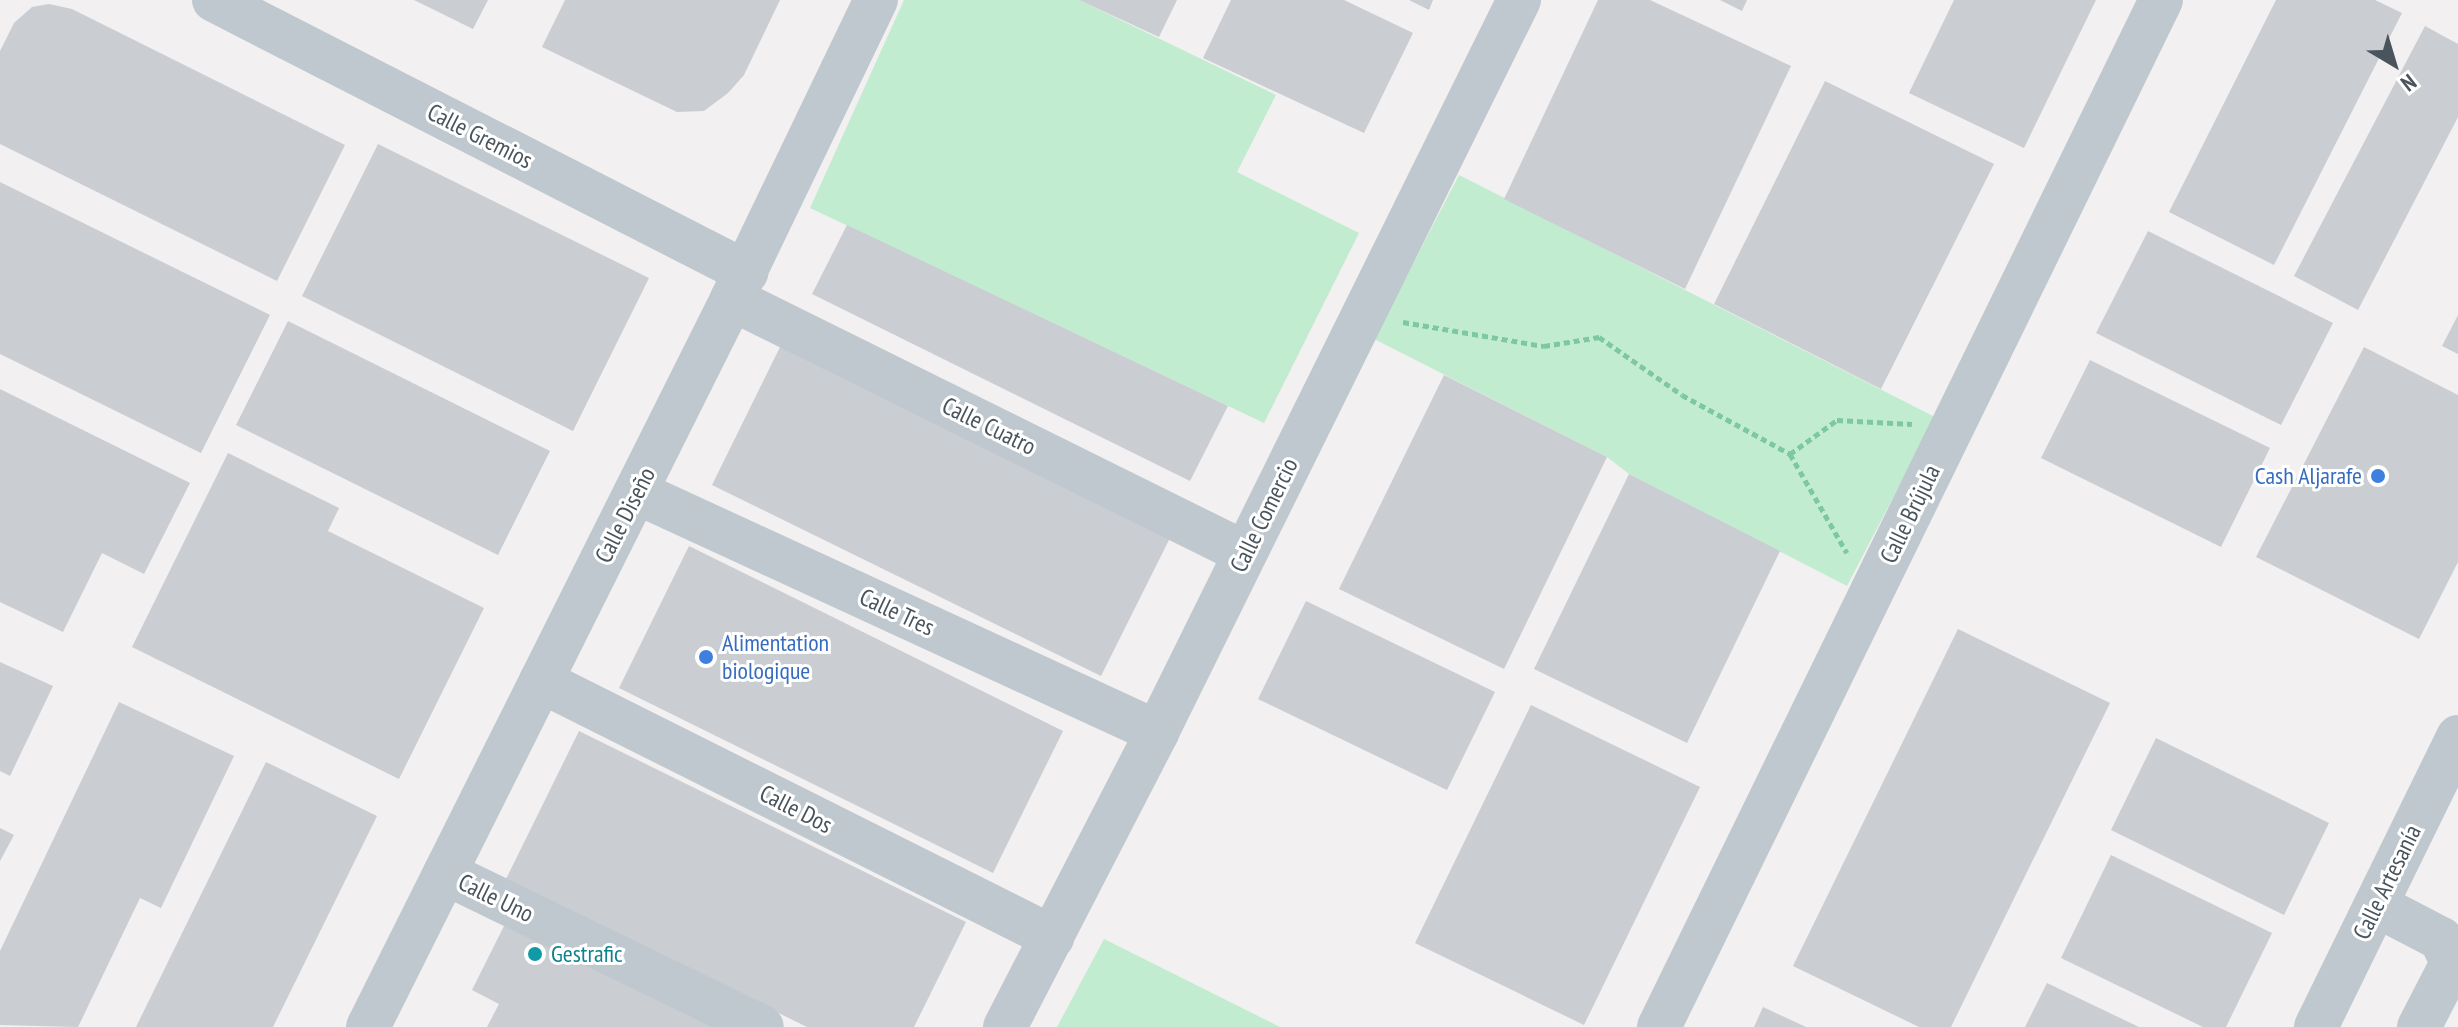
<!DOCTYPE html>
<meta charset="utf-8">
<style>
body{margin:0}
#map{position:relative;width:2458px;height:1027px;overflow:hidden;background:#f2f0f0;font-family:"PT Sans Narrow",sans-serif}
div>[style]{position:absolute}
.green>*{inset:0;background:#c2ecd0}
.building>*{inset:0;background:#cacdd2}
.path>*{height:5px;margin-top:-2.5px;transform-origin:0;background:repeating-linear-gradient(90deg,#7dc89f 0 6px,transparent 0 10px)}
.minor>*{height:44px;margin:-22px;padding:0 22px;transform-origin:22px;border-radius:22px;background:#bfc8ce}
.dots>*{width:22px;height:22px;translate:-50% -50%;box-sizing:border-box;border:4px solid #fff;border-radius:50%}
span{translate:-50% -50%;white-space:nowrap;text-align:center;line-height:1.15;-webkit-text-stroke:6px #fff;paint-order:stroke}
.street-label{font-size:24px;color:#49545c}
.shop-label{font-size:24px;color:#366cbe}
.right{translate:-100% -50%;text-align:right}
.left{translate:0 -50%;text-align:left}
.culture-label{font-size:24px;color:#0d838f}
.north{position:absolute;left:2354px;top:24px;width:80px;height:80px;-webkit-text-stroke:6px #fff;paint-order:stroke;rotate:142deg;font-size:22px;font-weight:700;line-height:32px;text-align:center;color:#49545c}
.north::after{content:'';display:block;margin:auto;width:28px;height:36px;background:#49545c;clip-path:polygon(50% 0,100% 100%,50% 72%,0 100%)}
</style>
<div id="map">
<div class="green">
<i style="clip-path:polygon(904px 0,1079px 0,1276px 95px,1237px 172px,1359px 233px,1264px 423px,810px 208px)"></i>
<i style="clip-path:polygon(1459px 175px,1935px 417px,1847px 586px,1629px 474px,1607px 457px,1374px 339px)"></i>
<i style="clip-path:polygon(1104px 939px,1280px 1027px,1057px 1027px)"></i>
</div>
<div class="building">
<i style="clip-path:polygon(414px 0,488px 0,473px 29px)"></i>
<i style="clip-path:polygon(565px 0,780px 0,744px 75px,728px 93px,704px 111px,677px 112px,542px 47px)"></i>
<i style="clip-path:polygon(1079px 0,1177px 0,1159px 37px)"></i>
<i style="clip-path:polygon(1231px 0,1344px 0,1413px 33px,1364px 133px,1203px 58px)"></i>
<i style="clip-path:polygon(1409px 0,1433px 0,1429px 10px)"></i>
<i style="clip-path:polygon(1598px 0,1650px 0,1791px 66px,1685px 289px,1504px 199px)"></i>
<i style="clip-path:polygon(1720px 0,1747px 0,1742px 11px)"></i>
<i style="clip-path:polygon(1954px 0,2096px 0,2024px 148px,1909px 93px)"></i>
<i style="clip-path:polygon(2276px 0,2375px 0,2402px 13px,2274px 265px,2169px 212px)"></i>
<i style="clip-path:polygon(49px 4px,72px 9px,345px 145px,277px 281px,0 144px,0 51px,14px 23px,32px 7px)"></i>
<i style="clip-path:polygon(2425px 26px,2458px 44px,2458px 117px,2358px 310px,2294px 276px)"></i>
<i style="clip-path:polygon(1825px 81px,1994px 164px,1881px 389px,1714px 304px)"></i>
<i style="clip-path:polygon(378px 144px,649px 278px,573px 431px,302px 296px)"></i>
<i style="clip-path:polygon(0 182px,270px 315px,201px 453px,0 354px)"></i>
<i style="clip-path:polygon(847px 225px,1228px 406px,1190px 481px,812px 294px)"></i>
<i style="clip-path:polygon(2148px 231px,2333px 323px,2281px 425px,2096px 333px)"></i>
<i style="clip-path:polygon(2458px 315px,2458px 354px,2442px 346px)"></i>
<i style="clip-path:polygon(288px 321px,550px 451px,498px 555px,236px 425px)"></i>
<i style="clip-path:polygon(782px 343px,1171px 536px,1101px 676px,712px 485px)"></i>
<i style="clip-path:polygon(2364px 347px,2458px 395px,2458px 562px,2419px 639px,2256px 557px)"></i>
<i style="clip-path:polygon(2090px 360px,2270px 448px,2221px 547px,2041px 458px)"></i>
<i style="clip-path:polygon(1444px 375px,1607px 457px,1504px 669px,1339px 589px)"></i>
<i style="clip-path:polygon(0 389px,190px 483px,144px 574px,102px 553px,63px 632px,0 602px)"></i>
<i style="clip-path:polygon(228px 453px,339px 508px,328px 531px,484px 608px,399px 779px,132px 647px)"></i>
<i style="clip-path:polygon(1629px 474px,1780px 551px,1687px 743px,1534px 669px)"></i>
<i style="clip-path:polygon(689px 546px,1063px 731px,993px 873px,619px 688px)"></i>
<i style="clip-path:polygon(1306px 601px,1495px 692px,1447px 790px,1258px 699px)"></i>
<i style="clip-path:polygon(1958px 629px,2110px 703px,1951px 1027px,1919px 1027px,1793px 966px)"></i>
<i style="clip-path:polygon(0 662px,53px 686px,10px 776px,0 771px)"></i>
<i style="clip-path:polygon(119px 702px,234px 756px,161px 908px,140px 898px,78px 1027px,0 1025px,0 951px)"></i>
<i style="clip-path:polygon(1531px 705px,1700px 787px,1584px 1025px,1415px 943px)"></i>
<i style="clip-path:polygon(579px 731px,966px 922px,914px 1027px,807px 1027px,506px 879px)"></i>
<i style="clip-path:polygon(2156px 738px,2329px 823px,2284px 915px,2111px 830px)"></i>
<i style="clip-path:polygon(266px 762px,377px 816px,273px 1027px,136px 1027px)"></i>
<i style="clip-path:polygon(0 828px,14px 835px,0 861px)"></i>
<i style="clip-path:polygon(2111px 855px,2272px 933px,2226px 1027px,2203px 1027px,2061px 958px)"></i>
<i style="clip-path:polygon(508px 918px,728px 1027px,487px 1027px,499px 1004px,472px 990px)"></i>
<i style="clip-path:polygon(2047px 983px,2139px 1027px,2025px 1027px)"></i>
<i style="clip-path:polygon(1763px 1007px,1806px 1027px,1754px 1027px)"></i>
</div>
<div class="path">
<i style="left:1403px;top:322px;width:143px;rotate:9.7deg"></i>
<i style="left:1544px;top:346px;width:56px;rotate:-9.3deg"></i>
<i style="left:1599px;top:337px;width:101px;rotate:34.9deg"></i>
<i style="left:1682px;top:395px;width:123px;rotate:28.6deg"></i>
<i style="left:1790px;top:454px;width:114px;rotate:60.1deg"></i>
<i style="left:1790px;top:454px;width:58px;rotate:-35.9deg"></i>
<i style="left:1837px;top:420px;width:75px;rotate:3.1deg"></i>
</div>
<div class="minor">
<i style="left:214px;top:0;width:598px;rotate:27.08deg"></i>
<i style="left:732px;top:299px;width:572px;rotate:26.34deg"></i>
<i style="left:636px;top:492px;width:574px;rotate:24.73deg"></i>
<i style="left:541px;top:681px;width:572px;rotate:26.61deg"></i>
<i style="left:445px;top:873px;width:352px;rotate:25.9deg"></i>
<i style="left:2376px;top:905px;width:73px;rotate:27.6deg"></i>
<i style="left:2441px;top:939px;width:26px;rotate:65deg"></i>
<i style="left:2452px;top:963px;width:72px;rotate:117.3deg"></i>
<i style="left:368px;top:1027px;width:814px;rotate:-63.43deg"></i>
<i style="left:732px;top:299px;width:332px;rotate:-64.3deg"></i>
<i style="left:1005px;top:1027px;width:332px;rotate:-62.7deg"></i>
<i style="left:1157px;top:732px;width:817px;rotate:-63.69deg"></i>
<i style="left:1659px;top:1027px;width:1143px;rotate:-63.95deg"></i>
<i style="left:2316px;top:1027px;width:323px;rotate:-63.9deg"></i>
</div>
<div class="dots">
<i style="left:2378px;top:476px;background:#3f7fe0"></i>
<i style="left:706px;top:657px;background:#3f7fe0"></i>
<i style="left:535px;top:954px;background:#0f9aa8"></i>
</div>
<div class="street-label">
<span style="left:480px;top:136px;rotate:27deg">Calle Gremios</span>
<span style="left:989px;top:426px;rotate:26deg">Calle Cuatro</span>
<span style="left:1910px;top:514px;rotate:-64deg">Calle Brújula</span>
<span style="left:625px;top:515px;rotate:-63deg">Calle Diseño</span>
<span style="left:1264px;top:515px;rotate:-64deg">Calle Comercio</span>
<span style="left:897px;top:612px;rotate:25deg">Calle Tres</span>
<span style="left:796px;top:809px;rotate:27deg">Calle Dos</span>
<span style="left:2387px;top:882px;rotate:-64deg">Calle Artesanía</span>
<span style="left:496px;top:898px;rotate:26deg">Calle Uno</span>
</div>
<div class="shop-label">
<span class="right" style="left:2362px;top:476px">Cash Aljarafe</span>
<span class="left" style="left:722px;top:657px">Alimentation<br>biologique</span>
</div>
<div class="culture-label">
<span class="left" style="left:551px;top:954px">Gestrafic</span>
</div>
<div class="north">N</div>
</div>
